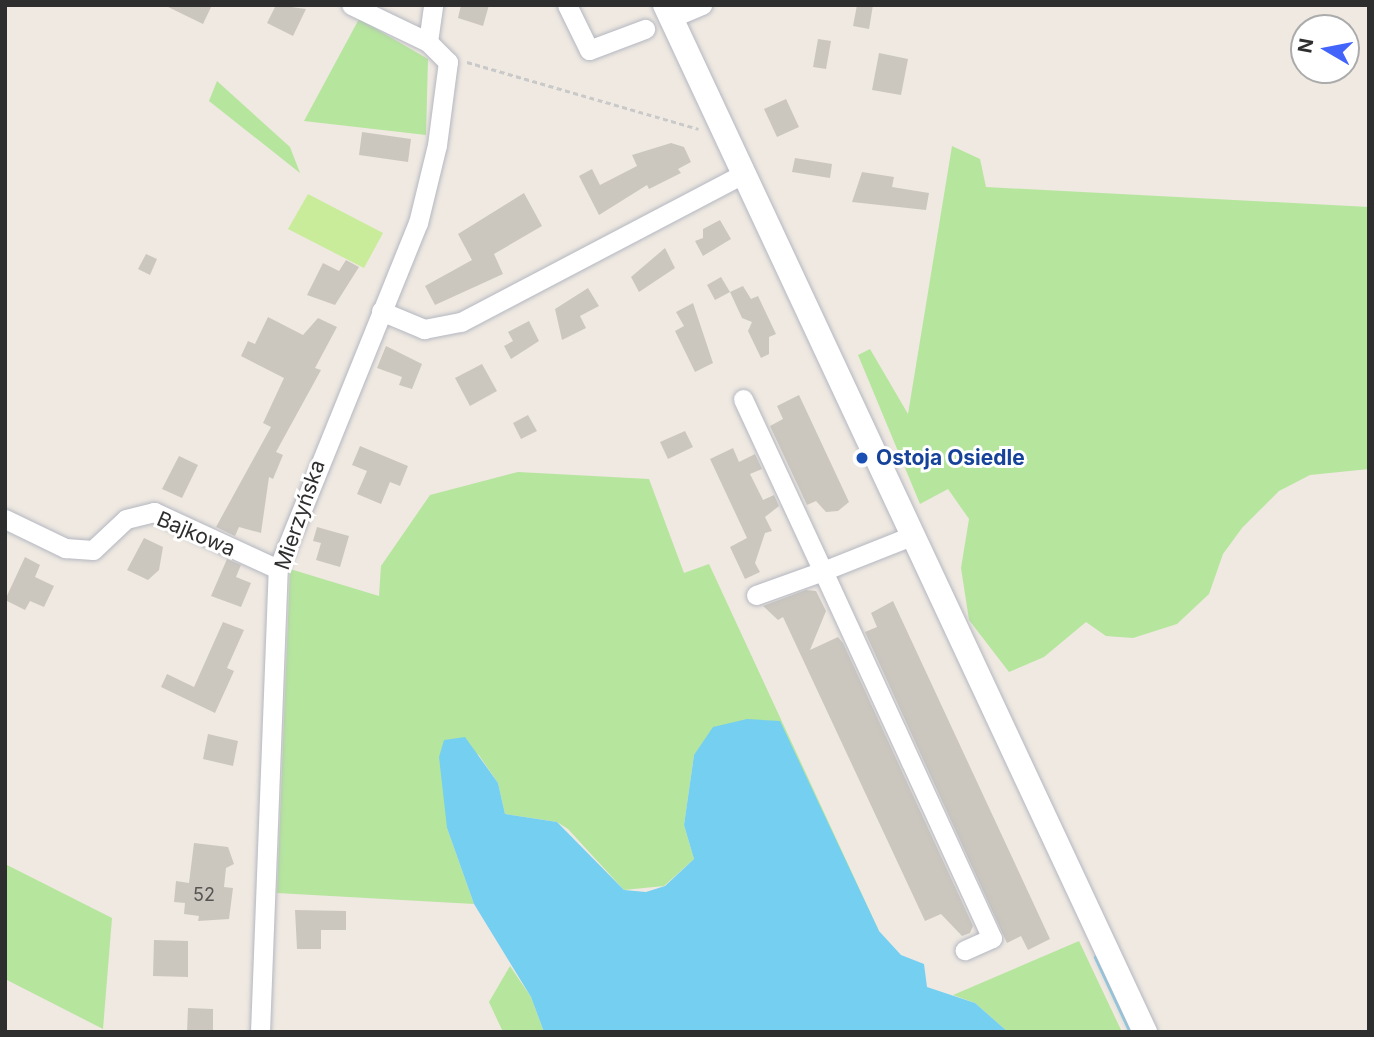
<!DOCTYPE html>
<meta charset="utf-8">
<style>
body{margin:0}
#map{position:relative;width:1374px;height:1037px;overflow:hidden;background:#efe9e1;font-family:Inter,sans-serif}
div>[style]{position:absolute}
.green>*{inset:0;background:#b6e59e}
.pitch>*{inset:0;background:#c9ec9a}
.water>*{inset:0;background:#75cff0}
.stream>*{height:5px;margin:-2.5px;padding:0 2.5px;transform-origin:2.5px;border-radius:2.5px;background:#75cff0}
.building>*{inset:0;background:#cbc7bf}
.path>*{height:2.5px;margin-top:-1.25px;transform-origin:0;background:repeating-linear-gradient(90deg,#c9c9c9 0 5px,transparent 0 8.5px)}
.roads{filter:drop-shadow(0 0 2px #b4b7c1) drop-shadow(0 0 2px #b4b7c1)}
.minor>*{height:19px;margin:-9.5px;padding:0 9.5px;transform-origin:9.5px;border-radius:9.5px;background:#fff}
.tertiary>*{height:24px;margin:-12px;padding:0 12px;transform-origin:12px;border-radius:12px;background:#fff}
.dots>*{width:19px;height:19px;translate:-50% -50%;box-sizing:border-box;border:4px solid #fff;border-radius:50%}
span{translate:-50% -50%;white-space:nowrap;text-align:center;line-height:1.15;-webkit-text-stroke:6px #fff;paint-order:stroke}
.number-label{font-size:18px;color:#555452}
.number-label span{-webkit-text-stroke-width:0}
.transit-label{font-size:21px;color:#164399;font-weight:700}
.left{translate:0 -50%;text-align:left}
.street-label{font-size:21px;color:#2e2e2e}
.frame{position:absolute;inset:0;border:7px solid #2e2e2e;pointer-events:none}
.north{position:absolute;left:1290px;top:14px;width:70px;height:70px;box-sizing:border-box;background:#fff;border:2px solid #ababab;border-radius:50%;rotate:280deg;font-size:19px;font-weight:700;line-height:28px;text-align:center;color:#2e2e2e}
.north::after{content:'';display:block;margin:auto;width:24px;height:32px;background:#4264fb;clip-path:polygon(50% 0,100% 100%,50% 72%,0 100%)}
</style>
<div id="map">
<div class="green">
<i style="clip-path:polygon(359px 19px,428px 59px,426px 135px,304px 121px)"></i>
<i style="clip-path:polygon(217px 81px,290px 147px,300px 173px,209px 101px)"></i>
<i style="clip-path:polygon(952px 146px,980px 159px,986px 187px,1369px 207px,1369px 469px,1310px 475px,1279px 491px,1242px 528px,1223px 554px,1209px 594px,1177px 624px,1133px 638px,1106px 636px,1086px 622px,1044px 657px,1009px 672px,969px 620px,961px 568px,969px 519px,948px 489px,920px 504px,858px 355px,870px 349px,908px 414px)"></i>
<i style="clip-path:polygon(518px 472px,649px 479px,684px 573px,709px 564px,879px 931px,694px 755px,684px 825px,694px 859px,664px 886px,624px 890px,568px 829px,557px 822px,505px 814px,498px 783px,478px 754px,447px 828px,474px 904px,277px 893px,290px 569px,379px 596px,381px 566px,430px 495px)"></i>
<i style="clip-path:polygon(5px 864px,112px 918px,103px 1029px,5px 979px)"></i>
<i style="clip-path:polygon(1079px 941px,1122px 1032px,1008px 1032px,975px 1003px,953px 995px)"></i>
<i style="clip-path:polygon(510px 966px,531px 997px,544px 1032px,503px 1032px,489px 1002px)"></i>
</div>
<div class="pitch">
<i style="clip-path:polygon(308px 194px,383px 233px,364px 268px,288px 229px)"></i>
</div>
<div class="water">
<i style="clip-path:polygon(747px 719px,780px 721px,879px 931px,901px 955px,924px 964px,927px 987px,975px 1003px,1008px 1032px,544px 1032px,531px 997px,474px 904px,447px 828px,439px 757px,444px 740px,465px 737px,498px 783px,505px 814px,557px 822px,624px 890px,646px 892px,665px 886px,694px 859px,684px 825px,694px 755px,713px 727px)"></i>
</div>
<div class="stream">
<i style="left:1096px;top:957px;width:83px;rotate:65deg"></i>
</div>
<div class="building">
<i style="clip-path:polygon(164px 5px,212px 5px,203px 24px)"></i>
<i style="clip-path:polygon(276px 5px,306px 9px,293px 36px,267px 23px)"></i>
<i style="clip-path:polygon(461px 5px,489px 5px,483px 26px,458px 18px)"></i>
<i style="clip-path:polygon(857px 5px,873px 5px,869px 29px,853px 26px)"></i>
<i style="clip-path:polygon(818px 39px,831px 41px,826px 69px,813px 67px)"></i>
<i style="clip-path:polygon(879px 53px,908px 59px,901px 95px,872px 90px)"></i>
<i style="clip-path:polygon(786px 99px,799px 127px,777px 137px,764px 109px)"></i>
<i style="clip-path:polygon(362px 132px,411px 139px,408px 162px,359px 155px)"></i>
<i style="clip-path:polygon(671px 143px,684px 147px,691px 162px,678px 169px,681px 173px,649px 189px,647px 185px,599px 215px,579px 176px,592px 169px,600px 185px,637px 166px,632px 155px)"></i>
<i style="clip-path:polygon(795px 158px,832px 164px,830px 178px,792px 172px)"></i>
<i style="clip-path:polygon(862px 172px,894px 177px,892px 187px,929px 193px,926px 210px,852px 202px)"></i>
<i style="clip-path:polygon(524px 193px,542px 226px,494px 254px,503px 274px,435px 305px,425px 286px,472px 260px,458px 234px)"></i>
<i style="clip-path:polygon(720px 220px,731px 239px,703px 256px,695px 241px,703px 238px,703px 229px)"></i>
<i style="clip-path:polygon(665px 248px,675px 268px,639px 292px,631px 277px)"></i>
<i style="clip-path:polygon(146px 254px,157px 259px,150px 275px,138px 269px)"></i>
<i style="clip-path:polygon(346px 260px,359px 267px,335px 305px,307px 295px,323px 263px,339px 271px)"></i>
<i style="clip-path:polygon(721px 277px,730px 292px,715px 300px,707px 285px)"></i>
<i style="clip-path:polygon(743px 286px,751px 299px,758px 296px,776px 334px,769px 337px,769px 354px,761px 358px,748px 331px,752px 322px,742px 318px,730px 292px)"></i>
<i style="clip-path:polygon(588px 288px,599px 306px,580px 316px,586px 328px,562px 340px,555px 309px)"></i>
<i style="clip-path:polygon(693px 303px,713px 363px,695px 372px,675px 331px,684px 326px,676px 312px)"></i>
<i style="clip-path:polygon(268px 317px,303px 335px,318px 318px,337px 327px,315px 368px,321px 370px,276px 452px,283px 455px,273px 479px,269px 477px,261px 533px,239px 527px,235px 536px,216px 527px,271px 427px,263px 423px,284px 378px,241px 356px,248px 341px,255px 344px)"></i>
<i style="clip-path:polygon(529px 321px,539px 341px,511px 359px,504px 346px,513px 341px,508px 332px)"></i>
<i style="clip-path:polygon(386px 346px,422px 364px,412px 389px,399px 385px,402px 377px,377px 368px)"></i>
<i style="clip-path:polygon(482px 364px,497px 391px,470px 406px,455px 378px)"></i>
<i style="clip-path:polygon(799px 395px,849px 502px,838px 511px,826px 512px,816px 501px,807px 505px,770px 426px,783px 419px,777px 406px)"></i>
<i style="clip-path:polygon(528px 415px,537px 431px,521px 439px,513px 423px)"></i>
<i style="clip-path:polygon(685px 431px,693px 447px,668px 459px,660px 442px)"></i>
<i style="clip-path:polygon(360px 446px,408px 466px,400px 486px,390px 482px,381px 504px,357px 494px,367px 471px,352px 465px)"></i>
<i style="clip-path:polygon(733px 448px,739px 462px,755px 454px,762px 469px,750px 474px,763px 500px,774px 495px,779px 506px,765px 517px,772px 531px,765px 533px,755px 563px,760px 572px,745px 579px,730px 547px,747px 538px,710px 459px)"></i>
<i style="clip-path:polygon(179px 456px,198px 465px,182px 498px,162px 489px)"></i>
<i style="clip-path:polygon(317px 527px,349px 536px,340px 567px,316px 560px,321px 543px,313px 541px)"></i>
<i style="clip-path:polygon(144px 538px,163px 547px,159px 570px,148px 580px,127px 570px)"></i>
<i style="clip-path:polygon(25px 557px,40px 565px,35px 577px,54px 586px,44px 607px,30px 601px,25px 610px,5px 600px)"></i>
<i style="clip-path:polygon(227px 559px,241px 565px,236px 577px,251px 583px,241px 607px,211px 596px)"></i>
<i style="clip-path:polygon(806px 590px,816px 591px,826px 611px,810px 650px,838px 637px,843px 643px,973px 926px,970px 933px,962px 936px,941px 914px,925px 921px,783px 617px,778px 620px,763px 606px)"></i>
<i style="clip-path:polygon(893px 601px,1050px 939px,1028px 950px,1021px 936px,1007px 943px,865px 632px,877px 627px,871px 613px)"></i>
<i style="clip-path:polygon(223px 622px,244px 630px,227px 668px,234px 671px,215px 713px,161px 687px,167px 674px,194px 687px)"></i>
<i style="clip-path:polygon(208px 734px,238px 741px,233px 766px,203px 759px)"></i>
<i style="clip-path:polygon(194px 843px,228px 847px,234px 864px,226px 868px,224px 887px,233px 888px,229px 919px,198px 921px,199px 916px,184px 914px,185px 903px,174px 902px,176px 881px,189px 883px)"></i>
<i style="clip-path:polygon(295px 910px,346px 911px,346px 930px,321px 930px,321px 949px,297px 949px)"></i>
<i style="clip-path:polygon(154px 940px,188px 941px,188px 977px,153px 976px)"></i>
<i style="clip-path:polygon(188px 1008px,213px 1009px,213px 1032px,187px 1032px)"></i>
</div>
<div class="path">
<i style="left:467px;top:62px;width:241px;rotate:16.1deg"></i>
</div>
<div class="roads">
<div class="minor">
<i style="left:567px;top:5px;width:50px;rotate:63.9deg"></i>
<i style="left:589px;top:50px;width:60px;rotate:-20.6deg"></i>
<i style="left:671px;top:18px;width:34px;rotate:-23deg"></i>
<i style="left:428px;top:42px;width:37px;rotate:-82deg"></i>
<i style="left:381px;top:311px;width:47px;rotate:22.7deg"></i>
<i style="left:424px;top:329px;width:38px;rotate:-11deg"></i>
<i style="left:461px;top:322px;width:321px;rotate:-27.7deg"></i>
<i style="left:743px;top:399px;width:190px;rotate:65.1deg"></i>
<i style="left:823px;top:571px;width:98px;rotate:-21.6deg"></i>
<i style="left:5px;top:519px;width:67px;rotate:25.8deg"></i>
<i style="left:65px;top:548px;width:28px;rotate:4deg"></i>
<i style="left:93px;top:550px;width:45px;rotate:-43.2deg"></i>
<i style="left:126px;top:519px;width:29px;rotate:-14deg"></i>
<i style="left:154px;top:512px;width:136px;rotate:24.7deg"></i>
<i style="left:756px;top:595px;width:71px;rotate:-19.7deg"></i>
<i style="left:823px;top:571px;width:404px;rotate:65.3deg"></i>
<i style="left:992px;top:938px;width:30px;rotate:156deg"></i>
<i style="left:260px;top:1032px;width:463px;rotate:-87.8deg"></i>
<i style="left:278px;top:569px;width:373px;rotate:-68deg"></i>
<i style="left:418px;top:223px;width:80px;rotate:-76.3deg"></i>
<i style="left:437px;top:145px;width:84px;rotate:-82.5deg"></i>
<i style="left:448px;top:62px;width:28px;rotate:-135deg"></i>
<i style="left:428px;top:42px;width:85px;rotate:-154.3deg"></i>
</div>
<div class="tertiary">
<i style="left:665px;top:5px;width:1134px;rotate:64.95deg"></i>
</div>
</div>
<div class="dots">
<i style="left:862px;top:458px;background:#1a4fb4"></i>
</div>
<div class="number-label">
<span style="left:204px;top:895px">52</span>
</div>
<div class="transit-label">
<span class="left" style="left:876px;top:458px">Ostoja Osiedle</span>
</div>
<div class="street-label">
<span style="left:300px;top:515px;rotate:-71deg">Mierzyńska</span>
<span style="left:196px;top:534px;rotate:23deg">Bajkowa</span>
</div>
<div class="frame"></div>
<div class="north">N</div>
</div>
